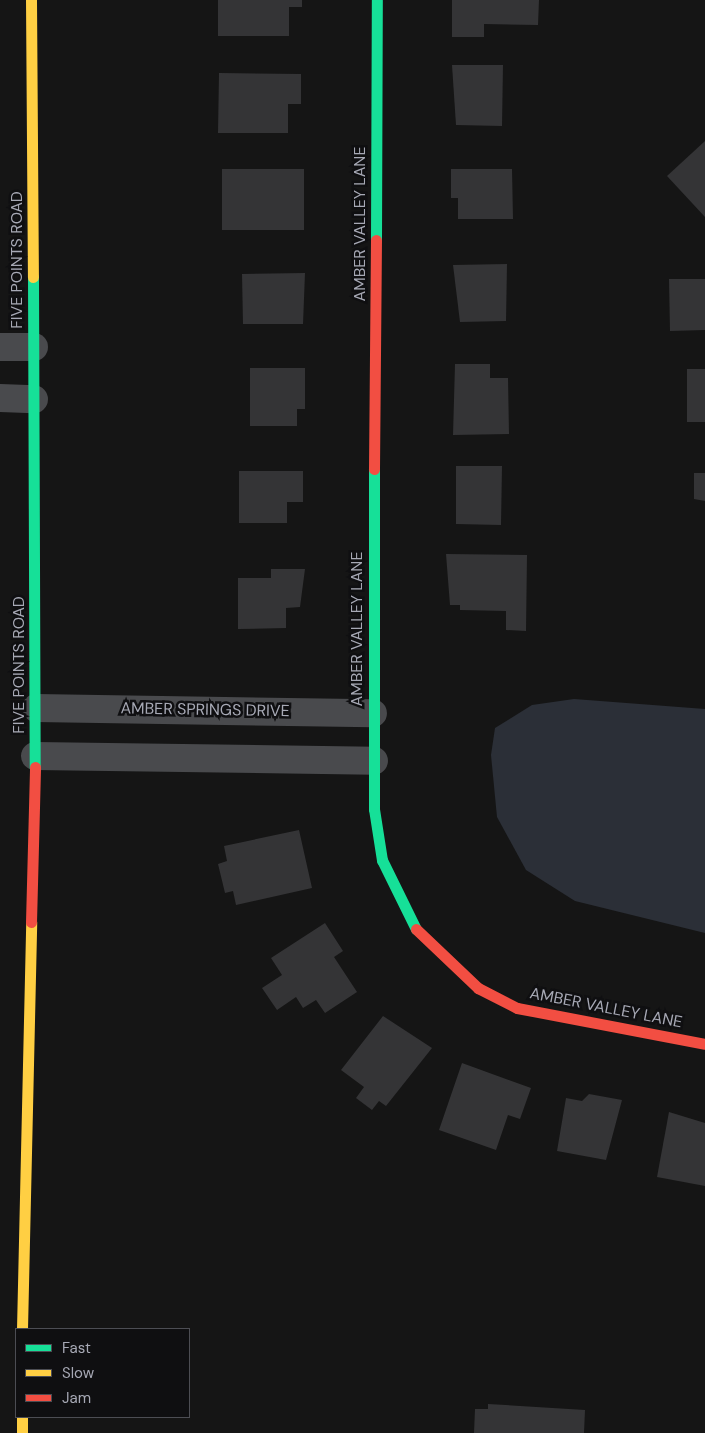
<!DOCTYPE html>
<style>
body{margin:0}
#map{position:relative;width:705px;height:1433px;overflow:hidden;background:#151515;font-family:"DM Sans",sans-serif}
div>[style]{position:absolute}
.water>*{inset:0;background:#2b2f37}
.building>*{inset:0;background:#343436}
.street>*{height:28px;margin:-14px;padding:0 14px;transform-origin:14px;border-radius:14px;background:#494a4d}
.fast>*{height:11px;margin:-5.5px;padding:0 5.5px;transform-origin:5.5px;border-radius:5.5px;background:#16e098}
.slow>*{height:11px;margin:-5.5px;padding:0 5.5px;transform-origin:5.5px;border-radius:5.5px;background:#ffcf43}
.jam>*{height:11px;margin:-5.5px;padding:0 5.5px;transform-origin:5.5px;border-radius:5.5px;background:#f24e42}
span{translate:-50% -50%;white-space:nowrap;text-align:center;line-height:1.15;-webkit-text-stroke:5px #0f0f11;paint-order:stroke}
.street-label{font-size:16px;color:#a7a9b5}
.legend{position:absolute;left:15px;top:1328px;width:175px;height:90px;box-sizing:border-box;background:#0f0f11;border:1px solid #4c4d53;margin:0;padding:6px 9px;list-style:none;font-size:15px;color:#a7a9b5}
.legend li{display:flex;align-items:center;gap:10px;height:25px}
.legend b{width:25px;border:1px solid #4c4d53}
</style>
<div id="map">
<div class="water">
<i style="clip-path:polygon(574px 699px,705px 709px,705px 933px,575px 901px,526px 870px,497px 817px,491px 755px,495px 728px,532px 705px)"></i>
</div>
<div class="building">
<i style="clip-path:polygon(218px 0,302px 0,302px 7px,289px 7px,289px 36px,218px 36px)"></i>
<i style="clip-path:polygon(452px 0,539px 0,538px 25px,484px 24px,484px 37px,452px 37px)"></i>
<i style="clip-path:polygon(452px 65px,503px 65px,502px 126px,456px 125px)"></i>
<i style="clip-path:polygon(219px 73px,301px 74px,301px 104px,288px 104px,288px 133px,218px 133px)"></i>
<i style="clip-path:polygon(705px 141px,705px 217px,667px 176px)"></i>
<i style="clip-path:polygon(222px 169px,304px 169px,304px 230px,222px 230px)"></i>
<i style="clip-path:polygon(451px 169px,512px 169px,513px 219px,458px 219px,458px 198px,451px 198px)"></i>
<i style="clip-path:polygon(507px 264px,506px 321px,460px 322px,453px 265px)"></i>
<i style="clip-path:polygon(305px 273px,303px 324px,243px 324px,242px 274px)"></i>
<i style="clip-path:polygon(669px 279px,705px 279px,705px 330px,670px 331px)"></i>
<i style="clip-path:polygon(455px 364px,490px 364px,490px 378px,508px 378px,509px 434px,453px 435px)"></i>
<i style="clip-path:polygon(250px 368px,305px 368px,305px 409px,297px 409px,297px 426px,250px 426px)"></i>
<i style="clip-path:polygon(687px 369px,705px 369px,705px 422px,687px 422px)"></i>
<i style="clip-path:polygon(456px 466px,502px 466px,501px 525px,456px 524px)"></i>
<i style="clip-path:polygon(239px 471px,303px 471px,303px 502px,287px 502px,287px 523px,239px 523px)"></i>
<i style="clip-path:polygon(694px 473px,705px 473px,705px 501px,694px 499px)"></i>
<i style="clip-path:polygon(446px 554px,527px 555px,526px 631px,506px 630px,506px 611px,460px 610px,460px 605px,450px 605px)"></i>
<i style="clip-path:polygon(271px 569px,305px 569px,300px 607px,286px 608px,286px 628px,238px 629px,238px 578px,271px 578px)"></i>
<i style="clip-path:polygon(299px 830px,312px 888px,236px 905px,233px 891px,225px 893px,218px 864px,227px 861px,224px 846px)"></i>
<i style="clip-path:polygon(325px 923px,343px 951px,334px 957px,357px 992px,325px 1013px,316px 1000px,303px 1008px,296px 997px,277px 1010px,262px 988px,282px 975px,271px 958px)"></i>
<i style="clip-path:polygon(383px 1016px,432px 1048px,386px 1106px,379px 1101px,372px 1110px,356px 1098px,364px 1087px,341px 1070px)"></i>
<i style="clip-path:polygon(462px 1063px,531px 1088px,520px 1119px,508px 1115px,496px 1150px,439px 1130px)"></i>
<i style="clip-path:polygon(589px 1094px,622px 1100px,606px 1160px,557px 1151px,566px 1098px,582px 1101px)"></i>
<i style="clip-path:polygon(669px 1112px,705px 1123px,705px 1186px,657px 1177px)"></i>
<i style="clip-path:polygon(488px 1404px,585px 1410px,584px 1433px,474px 1433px,475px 1409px,488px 1409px)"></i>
</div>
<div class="street">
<i style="left:0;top:347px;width:34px"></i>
<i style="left:0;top:398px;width:34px;rotate:2deg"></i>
<i style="left:36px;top:708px;width:337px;rotate:0.9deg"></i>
<i style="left:35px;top:756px;width:339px;rotate:0.8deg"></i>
</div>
<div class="fast">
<i style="left:376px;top:240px;width:240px;rotate:-89.8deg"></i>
<i style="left:33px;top:277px;width:490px;rotate:89.8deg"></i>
<i style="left:374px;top:469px;width:340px;rotate:90deg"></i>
<i style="left:374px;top:809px;width:52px;rotate:81.1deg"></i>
<i style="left:382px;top:860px;width:77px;rotate:63.8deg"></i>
</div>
<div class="slow">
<i style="left:31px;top:0;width:277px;rotate:89.6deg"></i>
<i style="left:22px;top:1329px;width:407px;rotate:-88.7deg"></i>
<i style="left:22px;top:1417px;width:16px;rotate:90deg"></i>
</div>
<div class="jam">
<i style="left:374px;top:469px;width:229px;rotate:-89.5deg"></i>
<i style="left:31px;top:922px;width:155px;rotate:-88.5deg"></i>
<i style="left:416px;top:929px;width:86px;rotate:43.6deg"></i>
<i style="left:478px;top:988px;width:44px;rotate:27.1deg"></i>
<i style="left:517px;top:1008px;width:191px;rotate:10.8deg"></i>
</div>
<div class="street-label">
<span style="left:360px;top:224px;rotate:-90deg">AMBER VALLEY LANE</span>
<span style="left:17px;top:260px;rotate:-90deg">FIVE POINTS ROAD</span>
<span style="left:357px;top:629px;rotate:-90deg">AMBER VALLEY LANE</span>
<span style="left:19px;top:665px;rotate:-90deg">FIVE POINTS ROAD</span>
<span style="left:205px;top:710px;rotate:1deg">AMBER SPRINGS DRIVE</span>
<span style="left:606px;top:1008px;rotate:11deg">AMBER VALLEY LANE</span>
</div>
<ul class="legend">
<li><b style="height:6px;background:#16e098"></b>Fast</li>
<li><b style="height:6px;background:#ffcf43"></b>Slow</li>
<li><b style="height:6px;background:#f24e42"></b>Jam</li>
</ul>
</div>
